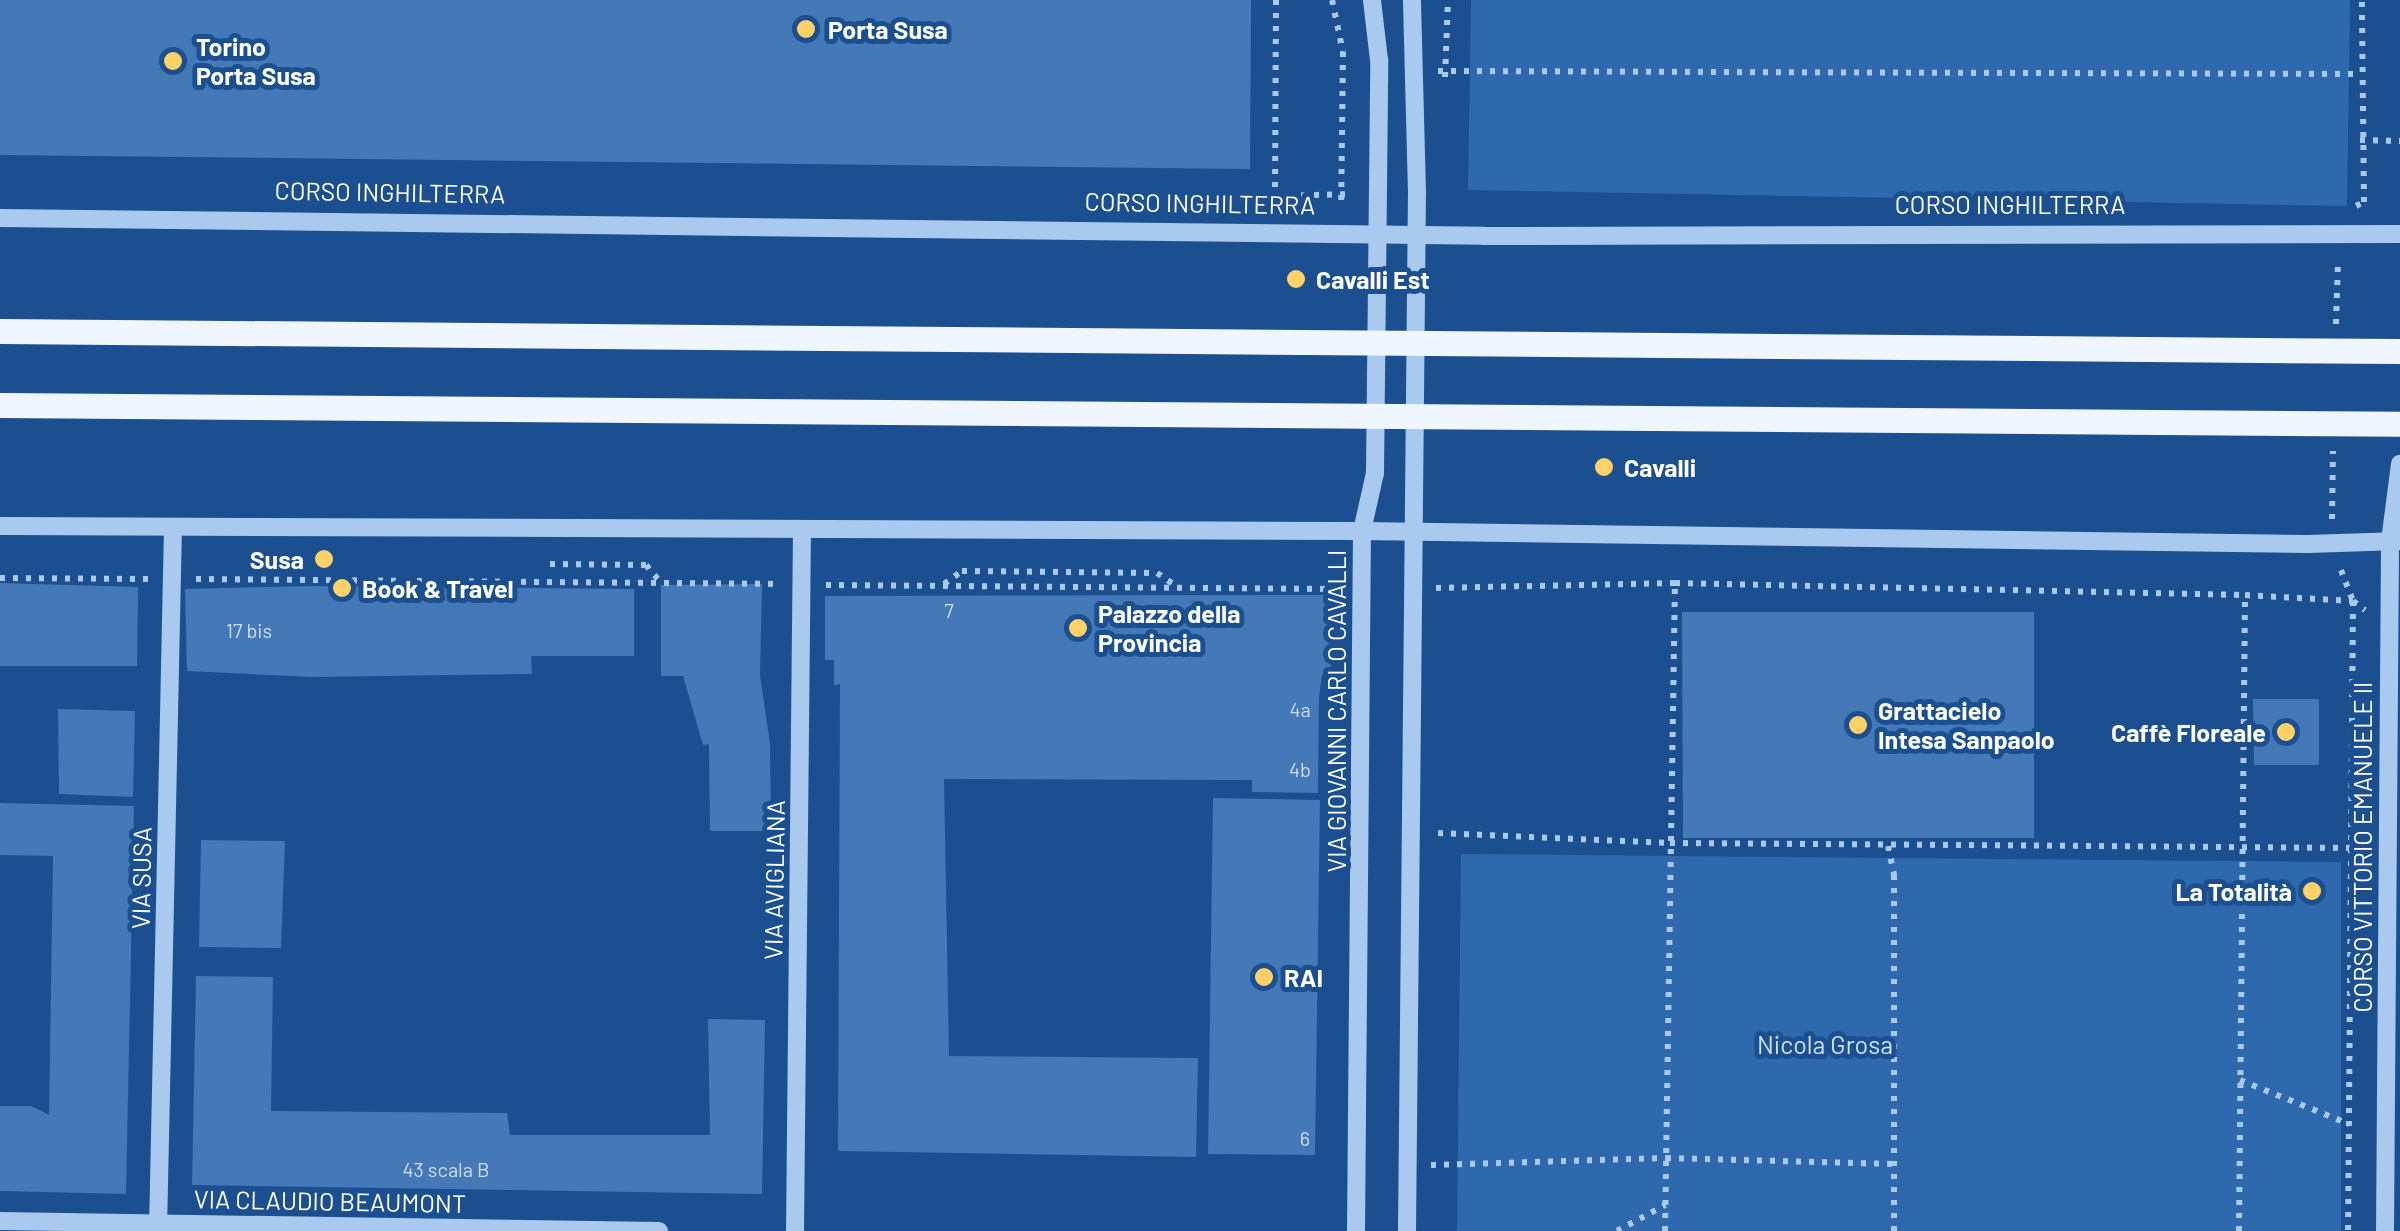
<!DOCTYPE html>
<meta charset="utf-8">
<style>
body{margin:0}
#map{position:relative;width:2400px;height:1231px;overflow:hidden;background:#1b4f8f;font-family:Barlow,sans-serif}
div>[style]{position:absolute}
.green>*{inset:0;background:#2e69ad}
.building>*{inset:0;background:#4478b7}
.path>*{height:6px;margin-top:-3px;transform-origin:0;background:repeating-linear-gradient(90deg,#a9c9ee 0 5px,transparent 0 13px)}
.minor>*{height:18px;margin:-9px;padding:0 9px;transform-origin:9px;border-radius:9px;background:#a9c9ee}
.major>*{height:25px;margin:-12.5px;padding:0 12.5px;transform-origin:12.5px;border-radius:12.5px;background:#f0f6ff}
.dots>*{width:28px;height:28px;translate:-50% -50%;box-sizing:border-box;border:5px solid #1b4f8f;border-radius:50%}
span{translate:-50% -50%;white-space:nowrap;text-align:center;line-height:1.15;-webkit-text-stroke:10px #1b4f8f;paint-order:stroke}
.number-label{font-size:20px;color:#d0dded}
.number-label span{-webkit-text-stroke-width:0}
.poi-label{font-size:25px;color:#fff;font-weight:700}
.left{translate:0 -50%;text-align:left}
.right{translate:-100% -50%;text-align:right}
.street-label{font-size:25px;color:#fff}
.park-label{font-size:25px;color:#cfe3fa}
</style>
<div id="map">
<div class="green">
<i style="clip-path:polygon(1471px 0,2350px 0,2347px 206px,1468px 190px)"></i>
<i style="clip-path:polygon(1461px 854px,2341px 862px,2341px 1231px,1457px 1231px)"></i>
</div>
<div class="building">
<i style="clip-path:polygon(0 0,1251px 0,1250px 169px,0 155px)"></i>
<i style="clip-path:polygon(0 583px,138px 587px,137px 666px,0 666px)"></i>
<i style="clip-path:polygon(762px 584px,760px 675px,770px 744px,771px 831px,710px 831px,709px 744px,703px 745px,683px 676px,661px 676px,661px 585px)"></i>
<i style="clip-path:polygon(312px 586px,634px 589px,634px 656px,531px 656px,532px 674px,312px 677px,187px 671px,185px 589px)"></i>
<i style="clip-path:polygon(1331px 595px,1331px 675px,1322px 675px,1319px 697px,1318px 793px,1252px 792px,1252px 780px,944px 779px,949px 1056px,1198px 1058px,1196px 1157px,838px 1151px,840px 684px,834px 685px,834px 660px,825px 660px,825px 596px)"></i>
<i style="clip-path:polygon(1682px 612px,2034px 612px,2034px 838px,1683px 838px)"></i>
<i style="clip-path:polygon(2253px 699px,2319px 699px,2319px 765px,2254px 765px)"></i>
<i style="clip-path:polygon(58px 709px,135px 711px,133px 797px,59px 794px)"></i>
<i style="clip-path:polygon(1213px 798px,1320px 800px,1315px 1155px,1208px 1154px)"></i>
<i style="clip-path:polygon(0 803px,134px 806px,126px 1194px,0 1191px,0 1106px,31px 1106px,49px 1115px,53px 856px,0 855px)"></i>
<i style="clip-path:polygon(201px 840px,285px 841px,281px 948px,199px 947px)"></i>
<i style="clip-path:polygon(196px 976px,273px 977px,271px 1111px,507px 1113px,510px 1135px,710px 1135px,708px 1019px,765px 1020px,762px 1194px,192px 1185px)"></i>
</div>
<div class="path">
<i style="left:1276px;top:0;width:196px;rotate:90.3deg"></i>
<i style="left:1275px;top:196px;width:78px;rotate:-1.5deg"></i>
<i style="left:1332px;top:0;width:53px;rotate:78.1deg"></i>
<i style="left:1343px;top:52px;width:156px;rotate:90.7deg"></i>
<i style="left:1438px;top:71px;width:923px;rotate:0.19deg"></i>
<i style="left:1445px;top:77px;width:77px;rotate:-87.8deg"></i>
<i style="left:2360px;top:140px;width:40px;rotate:1.4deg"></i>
<i style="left:2356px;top:206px;width:9px;rotate:-27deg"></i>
<i style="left:2364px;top:202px;width:202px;rotate:-90.6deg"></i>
<i style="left:2336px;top:324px;width:62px;rotate:-88.2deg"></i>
<i style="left:2332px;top:519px;width:68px;rotate:-89.2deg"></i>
<i style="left:550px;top:564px;width:96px;rotate:0.6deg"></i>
<i style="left:646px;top:565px;width:23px;rotate:50deg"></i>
<i style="left:2341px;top:570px;width:33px;rotate:69deg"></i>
<i style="left:2353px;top:601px;width:630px;rotate:90.45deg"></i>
<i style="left:0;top:578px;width:149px;rotate:0.4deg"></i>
<i style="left:196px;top:579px;width:583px;rotate:0.49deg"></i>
<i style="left:944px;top:584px;width:22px;rotate:-36deg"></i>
<i style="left:962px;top:571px;width:195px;rotate:0.6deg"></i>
<i style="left:1157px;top:573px;width:25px;rotate:34deg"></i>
<i style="left:826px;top:585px;width:513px;rotate:0.45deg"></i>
<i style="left:1436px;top:588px;width:239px;rotate:-1.2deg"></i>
<i style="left:1675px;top:583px;width:570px;rotate:1.21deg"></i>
<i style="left:2245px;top:595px;width:108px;rotate:3.2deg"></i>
<i style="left:2353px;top:601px;width:15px;rotate:37deg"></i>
<i style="left:1438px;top:833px;width:232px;rotate:2.5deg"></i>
<i style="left:1670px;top:843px;width:695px;rotate:0.41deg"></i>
<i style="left:1888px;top:846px;width:30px;rotate:78deg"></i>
<i style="left:1894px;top:875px;width:356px;rotate:90deg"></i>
<i style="left:2240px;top:1080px;width:118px;rotate:22deg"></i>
<i style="left:1431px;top:1165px;width:235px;rotate:-1.7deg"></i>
<i style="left:1666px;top:1158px;width:228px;rotate:1.5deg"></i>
<i style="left:1617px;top:1231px;width:55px;rotate:-28.4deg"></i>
<i style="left:1665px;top:1231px;width:648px;rotate:-89.12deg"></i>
<i style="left:2239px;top:1231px;width:636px;rotate:-89.46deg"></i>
</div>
<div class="minor">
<i style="left:0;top:218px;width:1484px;rotate:0.69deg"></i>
<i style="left:1484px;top:236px;width:916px;rotate:-0.13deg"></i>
<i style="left:0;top:526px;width:1362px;rotate:0.21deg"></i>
<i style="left:1362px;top:531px;width:946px;rotate:0.79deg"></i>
<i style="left:2308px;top:544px;width:92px;rotate:-1.9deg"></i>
<i style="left:0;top:1221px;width:659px;rotate:0.87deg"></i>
<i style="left:158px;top:1231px;width:704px;rotate:-88.78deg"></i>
<i style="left:795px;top:1231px;width:701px;rotate:-89.43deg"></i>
<i style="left:1356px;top:1231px;width:700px;rotate:-89.51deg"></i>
<i style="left:1362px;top:531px;width:59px;rotate:-77.4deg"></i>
<i style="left:1375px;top:473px;width:413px;rotate:-89.4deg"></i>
<i style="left:1379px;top:60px;width:60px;rotate:-96.7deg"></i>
<i style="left:1407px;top:1231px;width:1038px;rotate:-89.45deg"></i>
<i style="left:1417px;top:193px;width:193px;rotate:-91.5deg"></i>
<i style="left:2385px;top:1231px;width:690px;rotate:-89.58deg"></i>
<i style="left:2390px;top:541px;width:78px;rotate:-82.6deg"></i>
</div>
<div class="major">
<i style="left:0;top:331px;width:2400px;rotate:0.48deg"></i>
<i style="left:0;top:405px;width:2400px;rotate:0.45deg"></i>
</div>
<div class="dots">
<i style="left:806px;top:29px;background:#ffd166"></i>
<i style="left:173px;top:61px;background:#ffd166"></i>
<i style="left:1296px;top:279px;background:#ffd166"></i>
<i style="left:1604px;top:467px;background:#ffd166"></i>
<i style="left:324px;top:559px;background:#ffd166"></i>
<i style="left:342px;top:588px;background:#ffd166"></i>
<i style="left:1078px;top:628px;background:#ffd166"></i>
<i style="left:1858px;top:725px;background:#ffd166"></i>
<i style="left:2286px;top:732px;background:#ffd166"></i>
<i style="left:2312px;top:891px;background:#ffd166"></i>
<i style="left:1264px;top:977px;background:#ffd166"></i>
</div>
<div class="number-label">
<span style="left:949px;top:610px">7</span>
<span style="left:249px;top:630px">17 bis</span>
<span style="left:1300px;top:709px">4a</span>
<span style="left:1300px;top:769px">4b</span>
<span style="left:1305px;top:1138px">6</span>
<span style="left:446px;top:1169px">43 scala B</span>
</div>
<div class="poi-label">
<span class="left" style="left:828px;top:29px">Porta Susa</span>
<span class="left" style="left:196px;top:61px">Torino<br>Porta Susa</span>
<span class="left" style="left:1316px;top:279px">Cavalli Est</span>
<span class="left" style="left:1624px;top:467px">Cavalli</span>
<span class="right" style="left:304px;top:559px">Susa</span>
<span class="left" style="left:362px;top:588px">Book &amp; Travel</span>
<span class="left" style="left:1098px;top:628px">Palazzo della<br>Provincia</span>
<span class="left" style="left:1878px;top:725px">Grattacielo<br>Intesa Sanpaolo</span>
<span class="right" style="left:2266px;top:732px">Caffè Floreale</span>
<span class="right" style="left:2292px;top:891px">La Totalità</span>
<span class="left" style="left:1284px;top:977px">RAI</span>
</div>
<div class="street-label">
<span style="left:390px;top:192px;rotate:1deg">CORSO INGHILTERRA</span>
<span style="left:1200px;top:203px;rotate:1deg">CORSO INGHILTERRA</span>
<span style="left:2010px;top:204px">CORSO INGHILTERRA</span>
<span style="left:1336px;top:711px;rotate:-90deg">VIA GIOVANNI CARLO CAVALLI</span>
<span style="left:2362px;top:847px;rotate:-90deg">CORSO VITTORIO EMANUELE II</span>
<span style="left:141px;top:878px;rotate:-89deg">VIA SUSA</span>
<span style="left:774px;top:880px;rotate:-89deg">VIA AVIGLIANA</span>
<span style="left:330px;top:1201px;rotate:1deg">VIA CLAUDIO BEAUMONT</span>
</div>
<div class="park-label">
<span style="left:1825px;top:1044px">Nicola Grosa</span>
</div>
</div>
